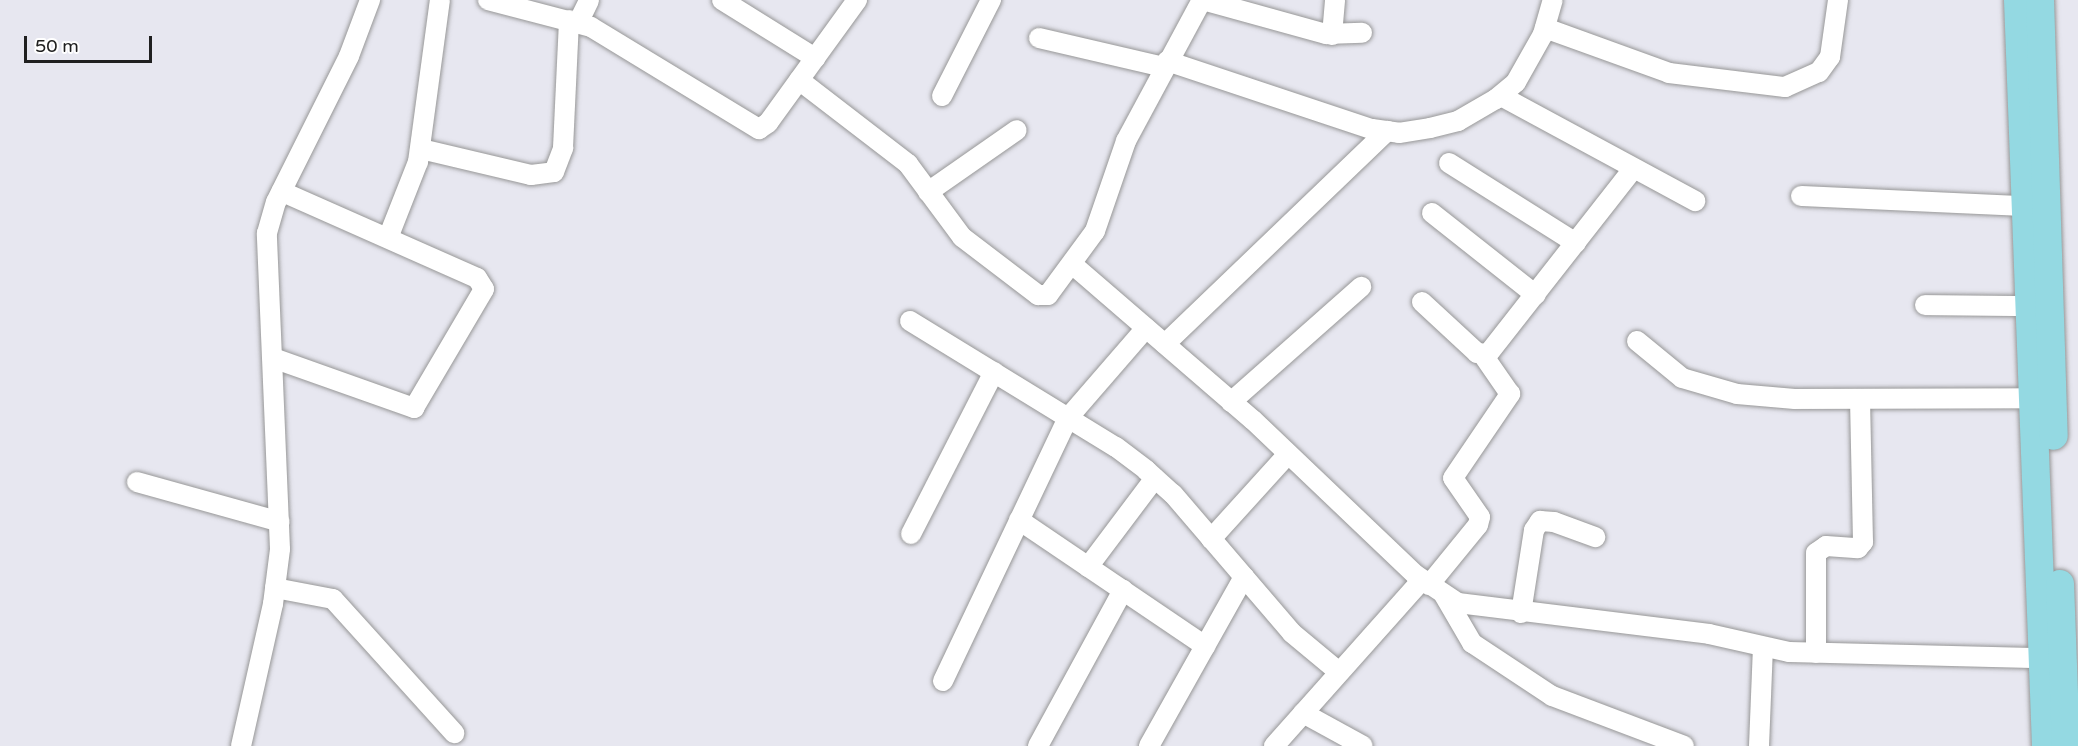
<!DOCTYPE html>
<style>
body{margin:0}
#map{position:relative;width:2078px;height:746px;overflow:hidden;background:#e7e7f0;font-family:"Varela Round",sans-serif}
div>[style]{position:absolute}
.roads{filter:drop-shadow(0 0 2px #979797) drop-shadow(0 0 2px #979797)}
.minor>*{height:20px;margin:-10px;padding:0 10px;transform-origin:10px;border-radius:10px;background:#fff}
.highway>*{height:28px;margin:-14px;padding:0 14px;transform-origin:14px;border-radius:14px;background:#94d9e2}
span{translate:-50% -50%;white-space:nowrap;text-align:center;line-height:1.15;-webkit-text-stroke:6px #fff;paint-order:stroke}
.scale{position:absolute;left:24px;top:36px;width:128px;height:27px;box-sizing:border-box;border:3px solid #202020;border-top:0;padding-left:8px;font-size:18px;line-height:21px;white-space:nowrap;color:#202020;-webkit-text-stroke:4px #fff;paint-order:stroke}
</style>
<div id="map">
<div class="roads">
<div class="minor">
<i style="left:488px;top:0;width:106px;rotate:14.7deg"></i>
<i style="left:591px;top:27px;width:197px;rotate:31.3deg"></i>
<i style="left:759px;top:129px;width:11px;rotate:-34deg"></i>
<i style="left:768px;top:123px;width:152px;rotate:-54.1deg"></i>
<i style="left:722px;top:0;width:110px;rotate:31.9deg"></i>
<i style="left:1203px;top:0;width:128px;rotate:15.5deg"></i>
<i style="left:1326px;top:34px;width:36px;rotate:-2deg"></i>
<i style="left:578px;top:23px;width:25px;rotate:-64deg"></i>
<i style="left:1545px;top:28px;width:132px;rotate:19.9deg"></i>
<i style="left:1669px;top:73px;width:117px;rotate:6.9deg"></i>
<i style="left:1785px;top:87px;width:37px;rotate:-24deg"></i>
<i style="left:1819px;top:72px;width:19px;rotate:-54deg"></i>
<i style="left:1830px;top:57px;width:58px;rotate:-82deg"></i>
<i style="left:1332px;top:35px;width:35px;rotate:-85deg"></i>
<i style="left:1039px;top:38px;width:128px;rotate:13.1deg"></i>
<i style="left:1167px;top:61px;width:216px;rotate:18.4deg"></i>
<i style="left:1372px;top:129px;width:27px;rotate:8deg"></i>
<i style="left:1399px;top:133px;width:31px;rotate:-9deg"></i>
<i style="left:1430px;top:128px;width:29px;rotate:-14deg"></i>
<i style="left:1458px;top:121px;width:44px;rotate:-30.1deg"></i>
<i style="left:1496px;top:99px;width:26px;rotate:-40deg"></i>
<i style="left:1516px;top:82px;width:55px;rotate:-60.6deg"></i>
<i style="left:1543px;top:34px;width:35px;rotate:-74deg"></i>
<i style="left:799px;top:80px;width:138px;rotate:37.6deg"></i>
<i style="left:908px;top:164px;width:91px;rotate:53.5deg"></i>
<i style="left:962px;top:237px;width:96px;rotate:37.3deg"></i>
<i style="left:1038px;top:295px;width:10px"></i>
<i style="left:1048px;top:295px;width:79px;rotate:-53.7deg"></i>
<i style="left:1095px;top:231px;width:95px;rotate:-71deg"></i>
<i style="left:1126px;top:141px;width:160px;rotate:-61.7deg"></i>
<i style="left:942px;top:96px;width:108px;rotate:-63deg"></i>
<i style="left:1501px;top:96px;width:221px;rotate:28.4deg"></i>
<i style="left:421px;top:149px;width:113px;rotate:13.3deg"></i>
<i style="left:531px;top:175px;width:23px;rotate:-7deg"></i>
<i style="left:554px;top:172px;width:26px;rotate:-69deg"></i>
<i style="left:563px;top:148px;width:128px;rotate:-87.3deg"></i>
<i style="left:1449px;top:163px;width:150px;rotate:32.2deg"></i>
<i style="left:928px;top:192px;width:108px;rotate:-34.9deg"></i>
<i style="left:1801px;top:196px;width:224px;rotate:2.6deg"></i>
<i style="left:1432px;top:213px;width:132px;rotate:38.3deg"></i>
<i style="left:388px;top:238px;width:82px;rotate:-68.5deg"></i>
<i style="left:418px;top:162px;width:163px;rotate:-82.3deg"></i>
<i style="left:1072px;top:264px;width:239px;rotate:40.8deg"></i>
<i style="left:1253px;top:420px;width:225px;rotate:43.6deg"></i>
<i style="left:1416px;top:575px;width:50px;rotate:33.7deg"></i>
<i style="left:1458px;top:603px;width:253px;rotate:7deg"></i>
<i style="left:1709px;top:634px;width:82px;rotate:12.7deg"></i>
<i style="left:1789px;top:652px;width:254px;rotate:1.4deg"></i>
<i style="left:1422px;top:302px;width:75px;rotate:42.8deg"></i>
<i style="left:1477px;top:353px;width:11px;rotate:5deg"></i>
<i style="left:1488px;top:354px;width:236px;rotate:-51.9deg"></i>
<i style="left:1925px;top:305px;width:104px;rotate:0.6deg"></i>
<i style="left:910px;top:321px;width:241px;rotate:31.5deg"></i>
<i style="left:1116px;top:447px;width:38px;rotate:37deg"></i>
<i style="left:1146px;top:470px;width:36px;rotate:42deg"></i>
<i style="left:1173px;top:494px;width:183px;rotate:49.4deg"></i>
<i style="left:1292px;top:633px;width:61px;rotate:39.7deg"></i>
<i style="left:1637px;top:341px;width:58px;rotate:39.4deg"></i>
<i style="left:1682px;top:378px;width:57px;rotate:16.2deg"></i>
<i style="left:1737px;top:394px;width:58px;rotate:4.9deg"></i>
<i style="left:1795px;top:399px;width:238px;rotate:-0.2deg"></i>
<i style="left:1165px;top:344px;width:308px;rotate:-43.8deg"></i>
<i style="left:273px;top:358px;width:150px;rotate:19.5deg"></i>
<i style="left:414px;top:408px;width:138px;rotate:-59.5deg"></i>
<i style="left:484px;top:289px;width:13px;rotate:-122deg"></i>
<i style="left:477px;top:278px;width:214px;rotate:-156.1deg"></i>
<i style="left:1231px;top:402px;width:174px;rotate:-41.5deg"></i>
<i style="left:137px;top:482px;width:148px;rotate:15.6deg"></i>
<i style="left:1019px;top:520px;width:225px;rotate:34.1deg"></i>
<i style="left:911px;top:534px;width:182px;rotate:-62.9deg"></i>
<i style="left:1211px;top:539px;width:115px;rotate:-47.8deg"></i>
<i style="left:1088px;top:567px;width:111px;rotate:-53deg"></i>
<i style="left:1429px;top:585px;width:77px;rotate:-50.8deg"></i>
<i style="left:1478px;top:525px;width:8px;rotate:-76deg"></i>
<i style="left:1480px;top:517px;width:47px;rotate:-124.7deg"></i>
<i style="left:1453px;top:478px;width:102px;rotate:-55.8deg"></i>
<i style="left:1510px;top:394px;width:47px;rotate:-124.7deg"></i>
<i style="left:275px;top:588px;width:59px;rotate:10.7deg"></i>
<i style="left:333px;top:599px;width:181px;rotate:47.9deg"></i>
<i style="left:1444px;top:595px;width:56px;rotate:59.7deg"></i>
<i style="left:1472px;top:643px;width:96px;rotate:33.5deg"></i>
<i style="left:1552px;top:696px;width:141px;rotate:20.7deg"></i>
<i style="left:1521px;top:613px;width:84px;rotate:-81.1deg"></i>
<i style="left:1534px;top:530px;width:11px;rotate:-56deg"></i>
<i style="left:1540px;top:521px;width:14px;rotate:4deg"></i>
<i style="left:1554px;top:522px;width:44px;rotate:20.1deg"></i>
<i style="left:1816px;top:653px;width:100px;rotate:-90deg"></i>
<i style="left:1816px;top:553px;width:12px;rotate:-35deg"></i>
<i style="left:1826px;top:546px;width:32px;rotate:4deg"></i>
<i style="left:1858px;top:548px;width:8px;rotate:-50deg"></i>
<i style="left:1863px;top:542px;width:143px;rotate:-91.2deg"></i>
<i style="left:943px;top:681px;width:291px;rotate:-64.6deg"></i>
<i style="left:1068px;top:418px;width:119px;rotate:-49.1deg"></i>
<i style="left:1303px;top:713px;width:68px;rotate:28.8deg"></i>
<i style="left:241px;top:746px;width:146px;rotate:-77.3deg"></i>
<i style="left:273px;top:604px;width:55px;rotate:-82.7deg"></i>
<i style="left:280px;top:549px;width:316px;rotate:-92.4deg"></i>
<i style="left:267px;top:233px;width:32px;rotate:-74deg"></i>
<i style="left:276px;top:202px;width:163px;rotate:-63.4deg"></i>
<i style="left:349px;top:56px;width:60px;rotate:-69.4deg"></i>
<i style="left:1038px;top:746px;width:178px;rotate:-61.4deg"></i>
<i style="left:1149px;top:746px;width:194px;rotate:-60.7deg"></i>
<i style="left:1274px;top:746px;width:222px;rotate:-48.3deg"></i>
<i style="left:1759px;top:746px;width:98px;rotate:-87.7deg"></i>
</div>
<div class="highway">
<i style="left:2018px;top:0;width:747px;rotate:87.85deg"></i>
<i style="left:2040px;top:0;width:436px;rotate:88.2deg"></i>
<i style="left:2060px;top:584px;width:162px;rotate:87.9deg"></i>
</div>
</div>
<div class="scale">50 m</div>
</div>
